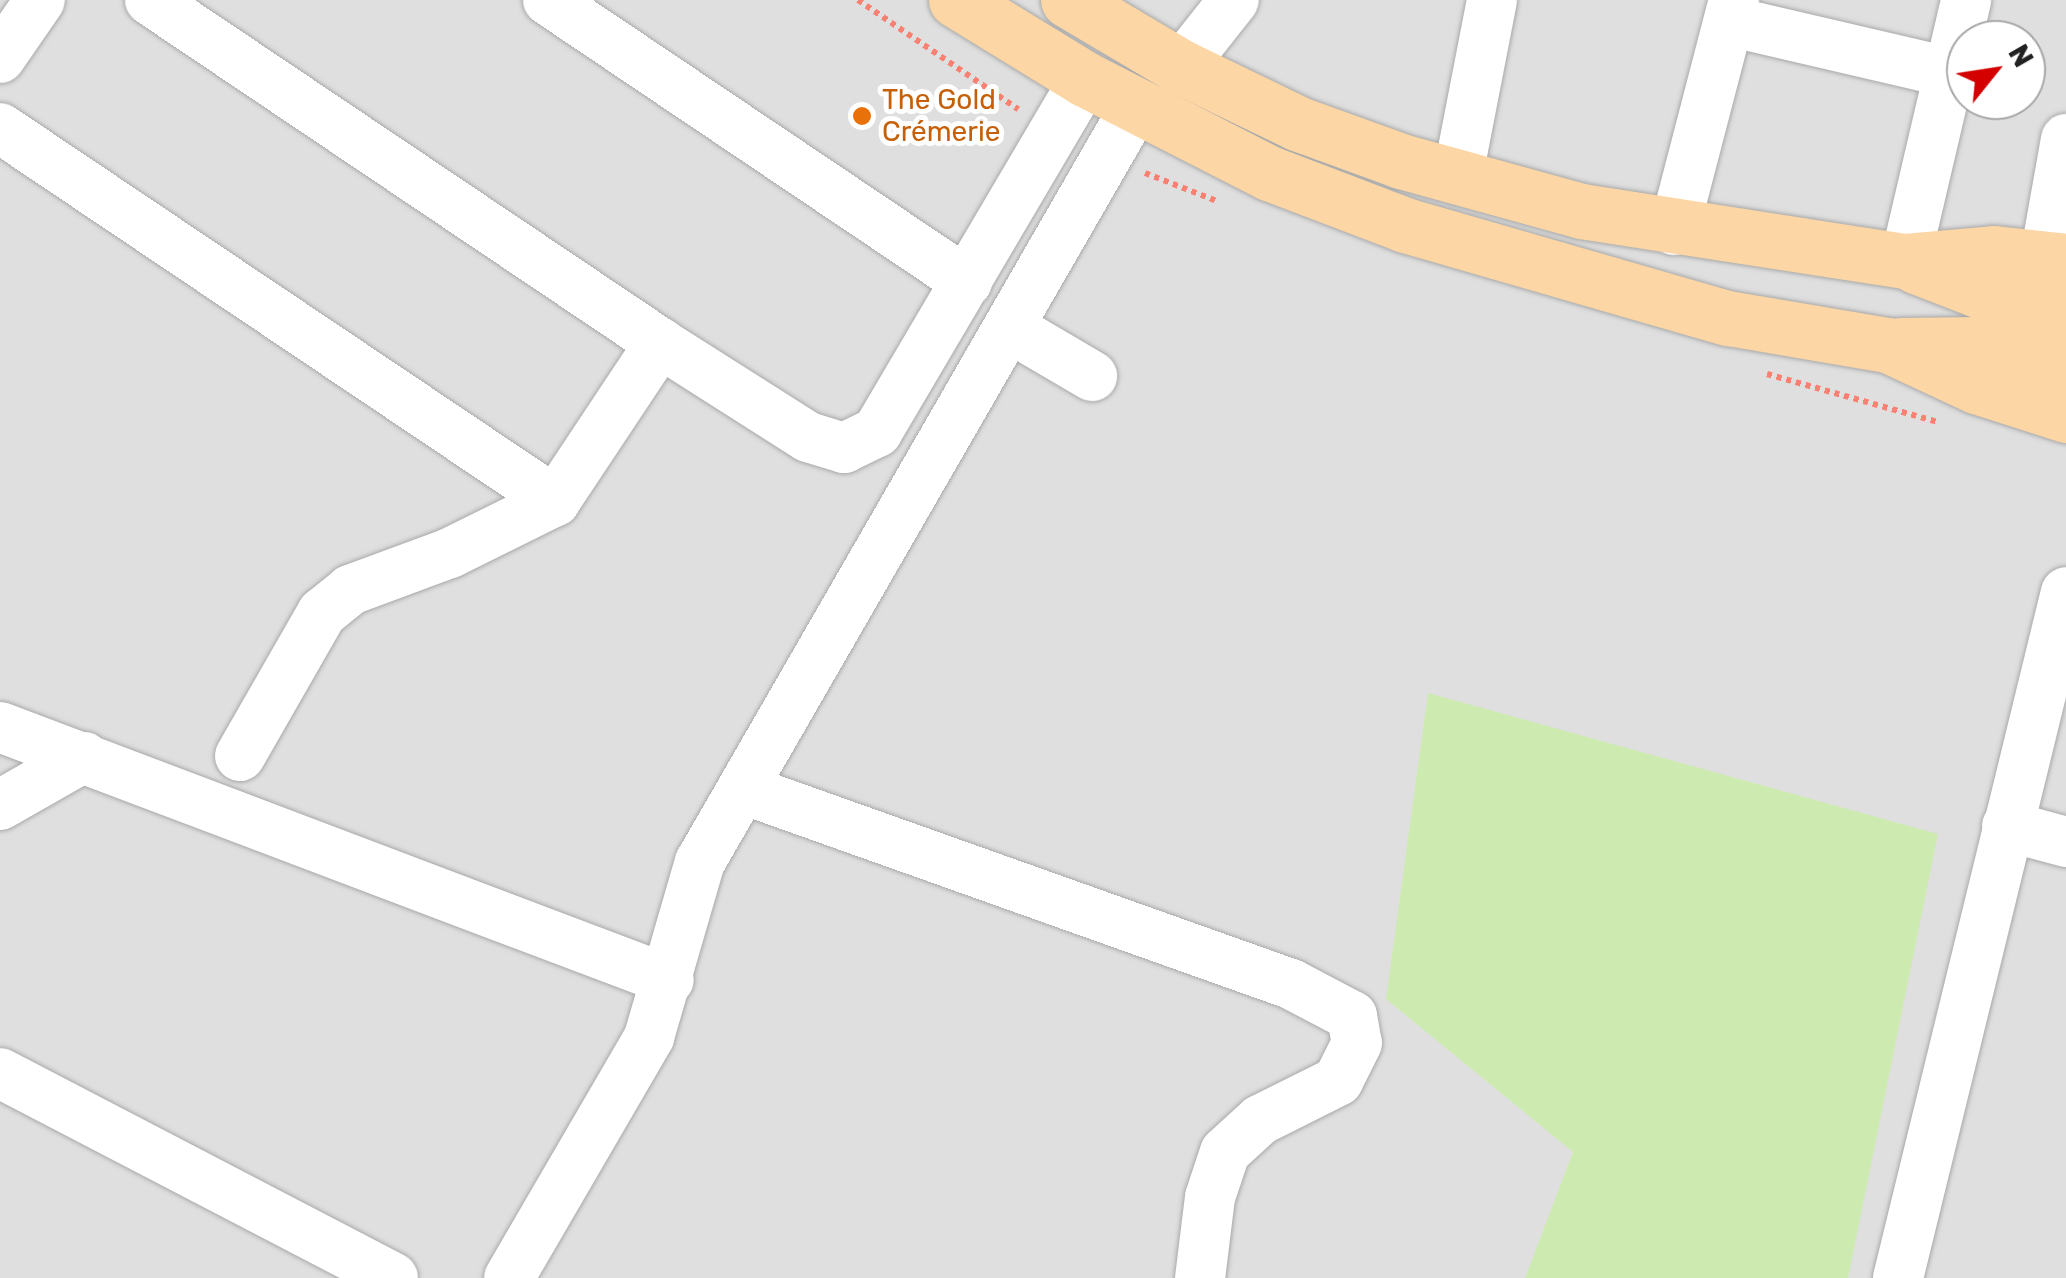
<!DOCTYPE html>
<meta charset="utf-8">
<style>
body{margin:0}
#map{position:relative;width:2066px;height:1278px;overflow:hidden;background:#f2efe9;font-family:Rubik,sans-serif}
div>[style]{position:absolute}
.residential>*{inset:0;background:#e0dfdf}
.grass>*{inset:0;background:#cdebb0}
.path>*{height:6px;margin-top:-3px;transform-origin:0;background:repeating-linear-gradient(90deg,#fa8072 0 5px,transparent 0 10px)}
.roads{filter:drop-shadow(0 0 2px #a9a9a9) drop-shadow(0 0 2px #a9a9a9)}
.minor>*{height:50px;margin:-25px;padding:0 25px;transform-origin:25px;border-radius:25px;background:#fff}
.major>*{height:55px;margin:-27.5px;padding:0 27.5px;transform-origin:27.5px;border-radius:27.5px;background:#fcd6a4}
.dots>*{width:28px;height:28px;translate:-50% -50%;box-sizing:border-box;border:5px solid #fff;border-radius:50%}
span{translate:-50% -50%;white-space:nowrap;text-align:center;line-height:1.15;-webkit-text-stroke:10px #fff;paint-order:stroke}
.food-label{font-size:28px;color:#c56008}
.left{translate:0 -50%;text-align:left}
.north{position:absolute;left:1946px;top:20px;width:100px;height:100px;box-sizing:border-box;background:#fff;border:2px solid #a7a7a7;border-radius:50%;rotate:60deg;font-size:28px;font-weight:700;line-height:40px;text-align:center;color:#222}
.north::after{content:'';display:block;margin:auto;width:35px;height:45px;background:#d40000;clip-path:polygon(50% 0,100% 100%,50% 72%,0 100%)}
</style>
<div id="map">
<div class="residential">
<i style="clip-path:polygon(evenodd,0 0,2066px 0,2066px 1278px,0 1278px,0 0,1966px 40px,2026px 40px,2026px 100px,1966px 100px,1966px 40px)"></i>
</div>
<div class="grass">
<i style="clip-path:polygon(1428px 693px,1938px 834px,1848px 1278px,1525px 1278px,1573px 1152px,1386px 999px)"></i>
</div>
<div class="path">
<i style="left:858px;top:0;width:194px;rotate:34.3deg"></i>
<i style="left:1145px;top:173px;width:77px;rotate:21.3deg"></i>
<i style="left:1767px;top:374px;width:178px;rotate:15.7deg"></i>
</div>
<div class="roads">
<div class="minor">
<i style="left:150px;top:0;width:615px;rotate:33.92deg"></i>
<i style="left:660px;top:343px;width:175px;rotate:32.4deg"></i>
<i style="left:808px;top:437px;width:38px;rotate:17deg"></i>
<i style="left:844px;top:448px;width:37px;rotate:-26deg"></i>
<i style="left:877px;top:432px;width:410px;rotate:-59.5deg"></i>
<i style="left:548px;top:0;width:505px;rotate:33.94deg"></i>
<i style="left:1729px;top:21px;width:230px;rotate:13.1deg"></i>
<i style="left:0;top:58px;width:70px;rotate:-55.4deg"></i>
<i style="left:1181px;top:67px;width:85px;rotate:-51.7deg"></i>
<i style="left:0;top:128px;width:669px;rotate:33.9deg"></i>
<i style="left:1458px;top:175px;width:178px;rotate:-79deg"></i>
<i style="left:1674px;top:230px;width:238px;rotate:-75.4deg"></i>
<i style="left:2045px;top:257px;width:120px;rotate:-79.9deg"></i>
<i style="left:1905px;top:261px;width:268px;rotate:-76.8deg"></i>
<i style="left:1012px;top:329px;width:93px;rotate:30.4deg"></i>
<i style="left:0;top:727px;width:715px;rotate:20.72deg"></i>
<i style="left:240px;top:756px;width:165px;rotate:-60.2deg"></i>
<i style="left:322px;top:613px;width:36px;rotate:-39deg"></i>
<i style="left:350px;top:590px;width:107px;rotate:-20.3deg"></i>
<i style="left:450px;top:553px;width:117px;rotate:-26.3deg"></i>
<i style="left:555px;top:501px;width:190px;rotate:-56.4deg"></i>
<i style="left:743px;top:789px;width:582px;rotate:19.59deg"></i>
<i style="left:1291px;top:984px;width:69px;rotate:27.7deg"></i>
<i style="left:1352px;top:1016px;width:27px;rotate:80deg"></i>
<i style="left:1357px;top:1043px;width:42px;rotate:116.6deg"></i>
<i style="left:1338px;top:1081px;width:87px;rotate:153.4deg"></i>
<i style="left:1260px;top:1120px;width:47px;rotate:137.6deg"></i>
<i style="left:1225px;top:1152px;width:47px;rotate:108.4deg"></i>
<i style="left:1210px;top:1197px;width:82px;rotate:97deg"></i>
<i style="left:0;top:805px;width:97px;rotate:-29.7deg"></i>
<i style="left:2007px;top:826px;width:61px;rotate:15.2deg"></i>
<i style="left:0;top:1073px;width:443px;rotate:27.5deg"></i>
<i style="left:509px;top:1278px;width:279px;rotate:-59.8deg"></i>
<i style="left:649px;top:1037px;width:182px;rotate:-73.8deg"></i>
<i style="left:700px;top:862px;width:873px;rotate:-60.03deg"></i>
<i style="left:1898px;top:1278px;width:706px;rotate:-76.24deg"></i>
</div>
<div class="major">
<i style="left:956px;top:0;width:151px;rotate:31.5deg"></i>
<i style="left:1085px;top:79px;width:207px;rotate:27.1deg"></i>
<i style="left:1269px;top:173px;width:146px;rotate:20.9deg"></i>
<i style="left:1405px;top:225px;width:336px;rotate:16.1deg"></i>
<i style="left:1728px;top:318px;width:162px;rotate:9.6deg"></i>
<i style="left:1888px;top:345px;width:97px;rotate:25deg"></i>
<i style="left:1976px;top:386px;width:95px;rotate:17.9deg"></i>
<i style="left:1068px;top:0;width:131px;rotate:30.7deg"></i>
<i style="left:1181px;top:67px;width:131px;rotate:25.8deg"></i>
<i style="left:1299px;top:124px;width:109px;rotate:19.9deg"></i>
<i style="left:1401px;top:161px;width:187px;rotate:15.5deg"></i>
<i style="left:1581px;top:211px;width:328px;rotate:8.8deg"></i>
<i style="left:1905px;top:261px;width:89px;rotate:-5.1deg"></i>
<i style="left:1994px;top:253px;width:72px;rotate:6.3deg"></i>
<i style="left:1916px;top:266px;width:72px;rotate:21.2deg"></i>
<i style="left:1983px;top:292px;width:85px;rotate:12.9deg"></i>
<i style="left:1901px;top:345px;width:81px;rotate:-0.7deg"></i>
<i style="left:1982px;top:344px;width:86px;rotate:12.1deg"></i>
</div>
</div>
<div class="dots">
<i style="left:862px;top:116px;background:#e8710a"></i>
</div>
<div class="food-label">
<span class="left" style="left:882px;top:116px">The Gold<br>Crémerie</span>
</div>
<div class="north">N</div>
</div>
